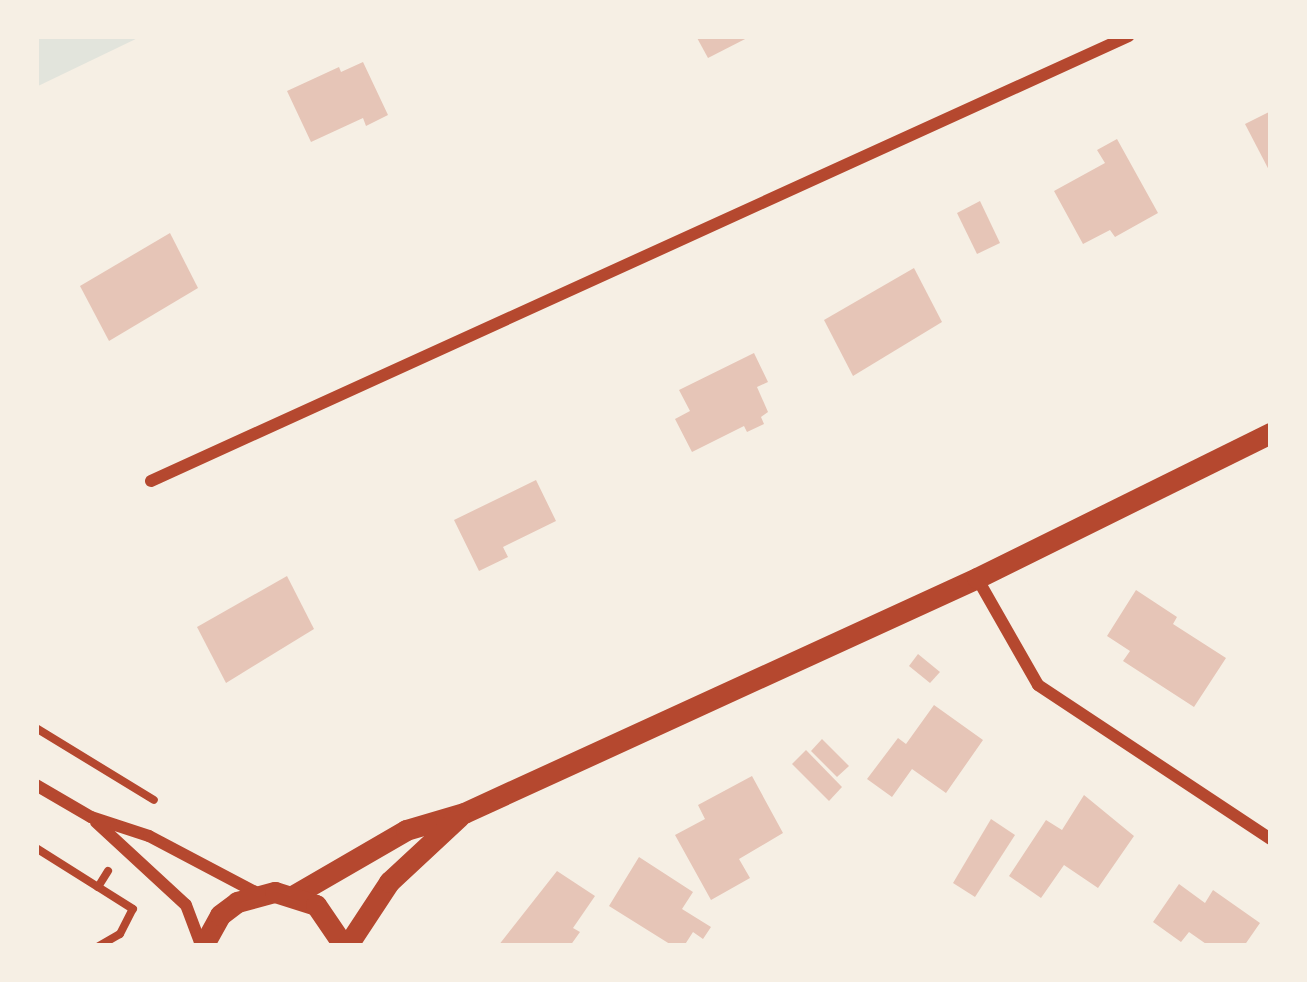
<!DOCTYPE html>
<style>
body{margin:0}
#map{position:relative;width:1307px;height:982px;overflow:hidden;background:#f6efe4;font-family:Signika,sans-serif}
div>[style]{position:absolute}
.green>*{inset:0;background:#e2e4dc}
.building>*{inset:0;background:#e6c5b7}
.path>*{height:8px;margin:-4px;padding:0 4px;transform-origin:4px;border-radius:4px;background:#b5482f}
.minor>*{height:12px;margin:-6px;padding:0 6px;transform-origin:6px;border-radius:6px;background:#b5482f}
.tertiary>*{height:21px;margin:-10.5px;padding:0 10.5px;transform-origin:10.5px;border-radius:10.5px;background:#b5482f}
span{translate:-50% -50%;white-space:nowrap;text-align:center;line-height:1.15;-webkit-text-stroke:9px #f6efe4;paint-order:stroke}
.frame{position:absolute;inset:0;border:39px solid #f6efe4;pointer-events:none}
</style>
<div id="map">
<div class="green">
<i style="clip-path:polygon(36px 36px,142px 36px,36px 87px)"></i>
</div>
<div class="building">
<i style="clip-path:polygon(696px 36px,751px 36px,708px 58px)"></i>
<i style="clip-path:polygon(363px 62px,388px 115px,366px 126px,363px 118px,311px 142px,287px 91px,339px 67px,341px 72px)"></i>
<i style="clip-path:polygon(1271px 111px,1271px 174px,1245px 124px)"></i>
<i style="clip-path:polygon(1117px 139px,1158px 213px,1115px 237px,1110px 230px,1083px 244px,1054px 191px,1105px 163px,1097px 150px)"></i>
<i style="clip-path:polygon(980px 201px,1000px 243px,977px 254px,957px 213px)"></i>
<i style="clip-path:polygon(170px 233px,198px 288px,109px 341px,80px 286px)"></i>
<i style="clip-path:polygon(914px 268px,942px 322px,853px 376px,824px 320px)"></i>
<i style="clip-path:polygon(754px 353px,768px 382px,757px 387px,768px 412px,761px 417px,764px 424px,747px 432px,744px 426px,692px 452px,675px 419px,690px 411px,679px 390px)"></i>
<i style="clip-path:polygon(536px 480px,556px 521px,503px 547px,508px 557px,479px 571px,454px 520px)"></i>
<i style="clip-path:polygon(287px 576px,314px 629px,226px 683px,197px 627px)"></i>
<i style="clip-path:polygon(1136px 590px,1177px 617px,1173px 624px,1226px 658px,1194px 707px,1123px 661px,1130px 651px,1107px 636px)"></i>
<i style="clip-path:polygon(918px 654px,940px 672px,930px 683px,909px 666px)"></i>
<i style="clip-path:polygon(934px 705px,983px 740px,946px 793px,912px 769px,892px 797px,867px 779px,898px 738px,906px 744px)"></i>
<i style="clip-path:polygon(822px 739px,849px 766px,837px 777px,811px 751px)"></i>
<i style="clip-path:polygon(806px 750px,842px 787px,829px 801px,792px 764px)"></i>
<i style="clip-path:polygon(752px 776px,783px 833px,739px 859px,750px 878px,711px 900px,675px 835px,705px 819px,698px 805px)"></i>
<i style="clip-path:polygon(1084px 795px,1134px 836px,1098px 888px,1064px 865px,1041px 898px,1009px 876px,1046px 820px,1062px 830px)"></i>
<i style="clip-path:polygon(991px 819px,1015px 835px,975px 897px,953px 883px)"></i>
<i style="clip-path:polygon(639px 857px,693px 892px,682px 909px,711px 927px,703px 939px,693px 932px,684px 946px,673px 946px,609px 906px)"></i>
<i style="clip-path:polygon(557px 871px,595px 896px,573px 928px,580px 932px,570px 946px,498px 946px)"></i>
<i style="clip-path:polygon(1179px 884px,1205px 903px,1213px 890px,1260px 923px,1244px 946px,1209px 946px,1189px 932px,1181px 942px,1153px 922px)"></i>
</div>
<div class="path">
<i style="left:36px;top:728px;width:138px;rotate:31.4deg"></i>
<i style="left:36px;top:848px;width:73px;rotate:32.2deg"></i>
<i style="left:99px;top:946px;width:24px;rotate:-30deg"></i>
<i style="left:120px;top:934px;width:28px;rotate:-63deg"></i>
<i style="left:133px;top:909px;width:41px;rotate:-147.8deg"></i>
<i style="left:98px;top:887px;width:19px;rotate:-58deg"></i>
</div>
<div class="minor">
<i style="left:151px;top:481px;width:1074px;rotate:-24.47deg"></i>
<i style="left:977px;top:578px;width:123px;rotate:60.3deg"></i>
<i style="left:1038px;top:685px;width:279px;rotate:33.5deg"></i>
<i style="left:36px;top:785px;width:64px;rotate:30.2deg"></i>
<i style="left:91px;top:817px;width:61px;rotate:18.1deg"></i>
<i style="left:149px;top:836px;width:122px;rotate:27.8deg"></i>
<i style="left:96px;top:822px;width:122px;rotate:42.7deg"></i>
<i style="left:186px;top:905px;width:43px;rotate:69.4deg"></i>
</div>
<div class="tertiary">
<i style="left:294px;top:895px;width:129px;rotate:-30.1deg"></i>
<i style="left:406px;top:830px;width:60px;rotate:-16.3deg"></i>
<i style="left:464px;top:813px;width:564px;rotate:-24.61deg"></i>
<i style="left:977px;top:578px;width:328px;rotate:-26.3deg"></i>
<i style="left:203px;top:946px;width:35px;rotate:-61deg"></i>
<i style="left:220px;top:915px;width:21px;rotate:-37deg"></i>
<i style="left:237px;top:902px;width:39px;rotate:-15deg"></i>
<i style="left:275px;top:892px;width:43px;rotate:17.6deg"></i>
<i style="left:316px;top:905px;width:50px;rotate:55.7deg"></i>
<i style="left:347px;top:946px;width:77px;rotate:-56.7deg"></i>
<i style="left:389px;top:882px;width:96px;rotate:-42.9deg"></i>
</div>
<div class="frame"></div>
</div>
